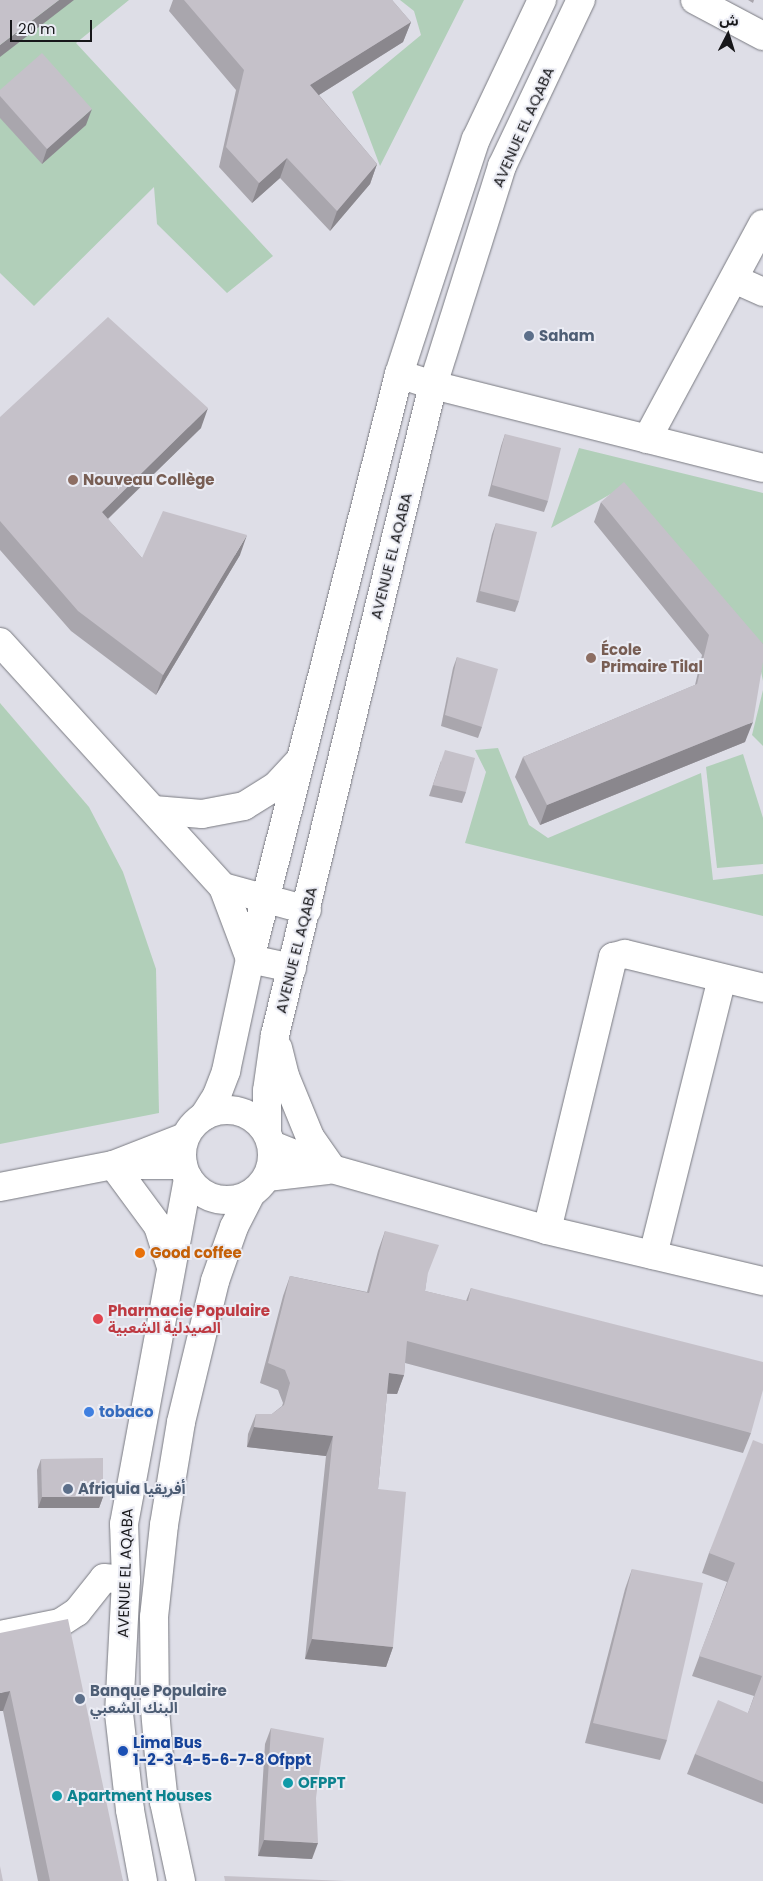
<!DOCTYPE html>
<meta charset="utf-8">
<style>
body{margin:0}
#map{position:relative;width:763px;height:1881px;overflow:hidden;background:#dedee7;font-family:Poppins,"Noto Sans Arabic",sans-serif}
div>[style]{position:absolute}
.green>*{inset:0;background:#b1cfb9}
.roads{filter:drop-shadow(0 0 1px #797a81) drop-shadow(0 0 1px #797a81)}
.street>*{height:28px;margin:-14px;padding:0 14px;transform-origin:14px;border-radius:14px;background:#fff}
.secondary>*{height:28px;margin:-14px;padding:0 14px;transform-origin:14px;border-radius:14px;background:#fff}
.secondary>.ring{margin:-14px;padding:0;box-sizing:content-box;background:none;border:28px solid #fff;border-radius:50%}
.wall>*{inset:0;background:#a9a6ad}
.shaded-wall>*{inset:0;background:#8a878d}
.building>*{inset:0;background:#c5c1c9}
.dots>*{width:14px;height:14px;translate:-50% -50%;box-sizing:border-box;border:2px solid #ebecf4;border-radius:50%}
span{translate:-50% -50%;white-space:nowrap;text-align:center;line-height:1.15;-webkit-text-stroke:4px #ebecf4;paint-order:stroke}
.street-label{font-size:15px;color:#17171a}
.service-label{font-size:15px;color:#4e5e75;font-weight:700}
.left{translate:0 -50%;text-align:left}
.education-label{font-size:15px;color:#785e54;font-weight:700}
.food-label{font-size:15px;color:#c56008;font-weight:700}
.health-label{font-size:15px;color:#be3a42;font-weight:700}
.shop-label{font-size:15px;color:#366cbe;font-weight:700}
.transit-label{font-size:15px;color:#164399;font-weight:700}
.culture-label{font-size:15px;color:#0d838f;font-weight:700}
.north{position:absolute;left:703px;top:10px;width:50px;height:50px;-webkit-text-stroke:4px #ebecf4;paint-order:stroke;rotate:5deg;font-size:14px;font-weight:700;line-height:20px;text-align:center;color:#17171a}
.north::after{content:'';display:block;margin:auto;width:18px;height:22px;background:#17171a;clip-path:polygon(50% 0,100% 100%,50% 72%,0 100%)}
.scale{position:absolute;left:10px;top:20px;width:82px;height:22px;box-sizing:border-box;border:2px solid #17171a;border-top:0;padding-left:6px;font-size:15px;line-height:18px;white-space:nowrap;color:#17171a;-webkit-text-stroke:4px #ebecf4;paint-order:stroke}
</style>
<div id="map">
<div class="green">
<i style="clip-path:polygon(0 0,129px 0,76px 43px,273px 256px,227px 293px,157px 224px,154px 187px,34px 306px,0 273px)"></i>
<i style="clip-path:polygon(400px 0,464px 0,380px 166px,352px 92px,421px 35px,414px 11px)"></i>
<i style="clip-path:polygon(579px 448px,763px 493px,763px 681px,758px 657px,623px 487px,551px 528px)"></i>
<i style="clip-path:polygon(763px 690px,763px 746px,752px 735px)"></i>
<i style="clip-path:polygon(0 703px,89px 807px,123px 872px,156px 969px,159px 1113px,0 1144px)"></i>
<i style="clip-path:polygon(498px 748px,529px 825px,548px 838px,701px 773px,713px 880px,763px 874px,763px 916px,465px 843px,486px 772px,475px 750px)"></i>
<i style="clip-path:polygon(743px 754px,763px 818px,763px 864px,717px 868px,706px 767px)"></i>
</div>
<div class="roads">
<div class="street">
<i style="left:695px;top:0;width:77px;rotate:27.9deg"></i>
<i style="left:734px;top:279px;width:32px;rotate:24deg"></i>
<i style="left:399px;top:374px;width:36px;rotate:18deg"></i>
<i style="left:433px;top:385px;width:340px;rotate:14.1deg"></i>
<i style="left:647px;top:439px;width:244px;rotate:-61.7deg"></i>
<i style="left:0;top:642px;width:331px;rotate:47.7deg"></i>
<i style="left:223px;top:887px;width:77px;rotate:69.4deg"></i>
<i style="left:250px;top:959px;width:43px;rotate:12.1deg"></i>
<i style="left:223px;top:887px;width:87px;rotate:15.3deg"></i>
<i style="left:272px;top:1145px;width:65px;rotate:21.8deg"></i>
<i style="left:332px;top:1169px;width:223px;rotate:15.8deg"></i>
<i style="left:547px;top:1230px;width:222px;rotate:13.3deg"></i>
<i style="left:129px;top:1165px;width:54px"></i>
<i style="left:267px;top:1177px;width:61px;rotate:-6.5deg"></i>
<i style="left:0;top:1187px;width:115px;rotate:-11deg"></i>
<i style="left:113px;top:1165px;width:77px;rotate:-21.3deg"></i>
<i style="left:547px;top:1230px;width:281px;rotate:-76.4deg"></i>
<i style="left:613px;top:957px;width:12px;rotate:-14deg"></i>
<i style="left:625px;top:954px;width:142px;rotate:13.8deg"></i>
<i style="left:653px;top:1255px;width:285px;rotate:-76deg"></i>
<i style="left:0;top:1635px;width:61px;rotate:-11.3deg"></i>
<i style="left:60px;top:1623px;width:20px;rotate:-33deg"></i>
<i style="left:77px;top:1612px;width:43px;rotate:-51.5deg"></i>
<i style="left:104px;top:1578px;width:22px;rotate:5deg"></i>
</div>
<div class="secondary">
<i style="left:154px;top:810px;width:48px;rotate:4.8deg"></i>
<i style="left:202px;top:814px;width:43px;rotate:-10.8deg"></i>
<i style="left:244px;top:806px;width:38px;rotate:-32deg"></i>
<i style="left:276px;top:786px;width:35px;rotate:-47deg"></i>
<i style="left:278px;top:1048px;width:29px;rotate:76deg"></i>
<i style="left:285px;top:1076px;width:66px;rotate:67.7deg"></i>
<i style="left:310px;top:1137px;width:39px;rotate:55deg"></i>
<i class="ring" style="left:182px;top:1110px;width:62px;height:62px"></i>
<i style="left:204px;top:1116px;width:25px;rotate:-58deg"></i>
<i style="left:217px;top:1095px;width:26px;rotate:-69deg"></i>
<i style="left:226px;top:1071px;width:115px;rotate:-77.9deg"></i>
<i style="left:250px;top:959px;width:604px;rotate:-75.71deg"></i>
<i style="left:399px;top:374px;width:247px;rotate:-71.9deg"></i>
<i style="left:476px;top:139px;width:154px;rotate:-64.6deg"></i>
<i style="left:267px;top:1132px;width:41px;rotate:-90deg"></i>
<i style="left:267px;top:1091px;width:57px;rotate:-81.9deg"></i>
<i style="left:275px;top:1035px;width:669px;rotate:-76.34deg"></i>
<i style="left:433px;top:385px;width:230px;rotate:-72.5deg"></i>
<i style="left:502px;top:166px;width:184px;rotate:-64.6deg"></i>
<i style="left:113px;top:1165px;width:76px;rotate:53.6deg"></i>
<i style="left:158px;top:1226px;width:43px;rotate:72.4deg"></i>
<i style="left:143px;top:1881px;width:72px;rotate:-100.4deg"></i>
<i style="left:130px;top:1810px;width:97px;rotate:-96.5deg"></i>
<i style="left:119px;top:1714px;width:134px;rotate:-87deg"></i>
<i style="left:126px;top:1580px;width:56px;rotate:-92deg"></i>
<i style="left:124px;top:1524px;width:352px;rotate:-79.5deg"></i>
<i style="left:181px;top:1881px;width:81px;rotate:-102.1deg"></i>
<i style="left:164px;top:1802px;width:45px;rotate:-96.3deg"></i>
<i style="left:159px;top:1757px;width:48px;rotate:-94.8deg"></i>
<i style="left:155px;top:1709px;width:92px;rotate:-90.6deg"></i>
<i style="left:154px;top:1617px;width:93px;rotate:-83.8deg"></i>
<i style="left:164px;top:1525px;width:104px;rotate:-80.6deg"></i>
<i style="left:181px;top:1422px;width:145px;rotate:-76.4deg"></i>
<i style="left:215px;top:1281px;width:57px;rotate:-70.6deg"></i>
<i style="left:234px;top:1227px;width:37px;rotate:-63deg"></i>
</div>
</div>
<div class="wall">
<i style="clip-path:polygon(173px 0,392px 0,411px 22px,403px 42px,319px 95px,377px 164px,370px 184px,330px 231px,280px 178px,252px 203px,219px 167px,236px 90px,169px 11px)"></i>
<i style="clip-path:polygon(748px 0,754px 0,753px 3px)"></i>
<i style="clip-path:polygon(0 90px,86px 125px,42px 164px,0 118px)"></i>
<i style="clip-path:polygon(0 417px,201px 428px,108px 519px,142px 558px,240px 555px,156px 695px,71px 631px,0 550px)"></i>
<i style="clip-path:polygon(505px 434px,548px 501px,544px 512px,488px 496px,501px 446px)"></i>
<i style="clip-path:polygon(601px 502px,763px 644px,745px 742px,540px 825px,515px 777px,523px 757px,695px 685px,702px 655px,594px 522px)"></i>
<i style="clip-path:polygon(496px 523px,519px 601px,515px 612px,476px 602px,492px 534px)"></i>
<i style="clip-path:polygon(457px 657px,482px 727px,478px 738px,441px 726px,453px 668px)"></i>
<i style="clip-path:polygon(441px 761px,466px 792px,462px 803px,429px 796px)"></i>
<i style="clip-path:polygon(385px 1231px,427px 1276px,425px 1291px,466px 1301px,471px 1288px,751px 1433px,743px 1453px,405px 1363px,404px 1375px,397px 1394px,387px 1394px,378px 1489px,393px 1647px,386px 1667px,305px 1659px,326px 1456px,247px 1447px,248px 1434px,256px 1414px,272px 1414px,282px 1406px,283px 1403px,278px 1390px,260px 1383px,283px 1296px,290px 1276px,367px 1292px,378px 1251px)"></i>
<i style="clip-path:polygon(763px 1444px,763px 1804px,687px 1774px,695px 1754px,748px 1713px,754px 1696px,692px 1676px,727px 1582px,702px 1573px,709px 1553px)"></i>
<i style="clip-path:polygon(41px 1459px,103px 1497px,99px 1508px,38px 1508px,37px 1470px)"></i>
<i style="clip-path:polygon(632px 1569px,667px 1740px,660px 1760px,585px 1743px,625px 1589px)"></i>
<i style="clip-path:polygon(0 1633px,123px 1881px,38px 1881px,3px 1711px)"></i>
<i style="clip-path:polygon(271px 1728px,316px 1798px,312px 1859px,258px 1856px,265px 1744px)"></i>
</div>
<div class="shaded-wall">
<i style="clip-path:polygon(59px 0,74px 0,0 57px,0 45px)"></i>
<i style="clip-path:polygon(411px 22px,403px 42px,303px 105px,310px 85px)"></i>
<i style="clip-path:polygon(92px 109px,86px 125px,42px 164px,47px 149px)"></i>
<i style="clip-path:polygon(287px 158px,280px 178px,252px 203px,259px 183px)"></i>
<i style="clip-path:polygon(377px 164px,370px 184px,330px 231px,337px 211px)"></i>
<i style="clip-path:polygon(208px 408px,201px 428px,94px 532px,102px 512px)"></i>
<i style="clip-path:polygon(247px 535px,240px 555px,156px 695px,163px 675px)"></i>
<i style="clip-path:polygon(753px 722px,745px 742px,540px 825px,547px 805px)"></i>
<i style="clip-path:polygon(389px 1373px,404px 1375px,397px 1394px,382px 1393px)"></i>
<i style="clip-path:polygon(254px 1427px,333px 1436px,326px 1456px,247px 1447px)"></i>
<i style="clip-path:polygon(42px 1497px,103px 1497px,99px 1508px,38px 1508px)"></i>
<i style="clip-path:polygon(312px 1639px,393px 1647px,386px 1667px,305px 1659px)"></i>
<i style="clip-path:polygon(10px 1691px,3px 1711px,0 1711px,0 1693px)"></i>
<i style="clip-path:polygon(264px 1840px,318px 1843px,312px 1859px,258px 1856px)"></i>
</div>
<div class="building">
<i style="clip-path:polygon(0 0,59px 0,0 45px)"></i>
<i style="clip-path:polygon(184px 0,392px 0,411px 22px,310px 85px,377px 164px,337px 211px,287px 158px,259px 183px,226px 147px,244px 70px)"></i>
<i style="clip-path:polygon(42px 53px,92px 109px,47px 149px,0 96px,0 90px)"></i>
<i style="clip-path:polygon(108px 317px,208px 408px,102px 512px,142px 558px,163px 511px,247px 535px,163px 675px,78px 611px,0 521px,0 417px)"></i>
<i style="clip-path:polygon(505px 434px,561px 448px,548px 501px,492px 485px)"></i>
<i style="clip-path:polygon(624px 482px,763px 644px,763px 662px,753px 722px,547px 805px,523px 757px,697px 684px,709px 635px,601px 502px)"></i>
<i style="clip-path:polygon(496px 523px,537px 532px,519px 601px,480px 591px)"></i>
<i style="clip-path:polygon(457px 657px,498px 669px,482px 727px,445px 715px)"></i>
<i style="clip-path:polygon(445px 750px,475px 758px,466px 792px,433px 785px)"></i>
<i style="clip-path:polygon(385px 1231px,439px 1245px,428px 1273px,425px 1291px,468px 1301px,471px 1288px,763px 1362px,763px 1390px,751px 1433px,407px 1341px,404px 1375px,389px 1373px,378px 1489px,406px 1492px,393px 1647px,312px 1639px,333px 1436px,254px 1427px,256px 1414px,272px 1414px,284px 1405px,290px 1383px,285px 1370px,268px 1363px,290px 1276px,369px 1293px)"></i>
<i style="clip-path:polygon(753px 1440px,763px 1444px,763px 1782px,695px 1754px,718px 1700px,748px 1713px,762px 1676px,699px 1656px,735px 1563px,709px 1553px)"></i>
<i style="clip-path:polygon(103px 1458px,103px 1497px,42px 1497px,41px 1459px)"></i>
<i style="clip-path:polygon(632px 1569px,703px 1583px,667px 1740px,593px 1723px)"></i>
<i style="clip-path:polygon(68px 1619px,123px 1881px,50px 1881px,10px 1691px,0 1693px,0 1633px)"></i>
<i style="clip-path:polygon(271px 1728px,324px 1738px,316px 1798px,318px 1843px,264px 1840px)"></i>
<i style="clip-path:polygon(0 1866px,3px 1881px,0 1881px)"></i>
<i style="clip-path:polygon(224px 1876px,346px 1881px,225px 1881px)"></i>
</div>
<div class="dots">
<i style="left:529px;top:336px;background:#5c6f8a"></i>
<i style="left:73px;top:480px;background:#8d6e63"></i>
<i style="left:591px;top:658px;background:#8d6e63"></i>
<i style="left:140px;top:1253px;background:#e8710a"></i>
<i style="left:98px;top:1319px;background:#e0444e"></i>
<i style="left:89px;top:1412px;background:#3f7fe0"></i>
<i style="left:68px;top:1489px;background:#5c6f8a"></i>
<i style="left:80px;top:1699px;background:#5c6f8a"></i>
<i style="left:123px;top:1751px;background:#1a4fb4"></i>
<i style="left:288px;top:1783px;background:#0f9aa8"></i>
<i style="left:57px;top:1796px;background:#0f9aa8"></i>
</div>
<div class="street-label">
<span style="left:523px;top:127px;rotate:-66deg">AVENUE EL AQABA</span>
<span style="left:391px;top:556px;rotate:-76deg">AVENUE EL AQABA</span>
<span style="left:296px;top:950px;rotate:-76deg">AVENUE EL AQABA</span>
<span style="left:125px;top:1573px;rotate:-88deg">AVENUE EL AQABA</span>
</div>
<div class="service-label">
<span class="left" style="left:539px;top:336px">Saham</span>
<span class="left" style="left:78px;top:1489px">Afriquia أفريقيا</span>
<span class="left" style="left:90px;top:1699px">Banque Populaire<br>البنك الشعبي</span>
</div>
<div class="education-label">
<span class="left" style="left:83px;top:480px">Nouveau Collège</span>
<span class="left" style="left:601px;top:658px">École<br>Primaire Tilal</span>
</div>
<div class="food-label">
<span class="left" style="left:150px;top:1253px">Good coffee</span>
</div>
<div class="health-label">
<span class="left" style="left:108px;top:1319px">Pharmacie Populaire<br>الصيدلية الشعبية</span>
</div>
<div class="shop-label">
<span class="left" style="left:99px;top:1412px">tobaco</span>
</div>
<div class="transit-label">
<span class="left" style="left:133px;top:1751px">Lima Bus<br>1-2-3-4-5-6-7-8 Ofppt</span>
</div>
<div class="culture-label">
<span class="left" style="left:298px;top:1783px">OFPPT</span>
<span class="left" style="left:67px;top:1796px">Apartment Houses</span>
</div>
<div class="north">ش</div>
<div class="scale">20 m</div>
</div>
